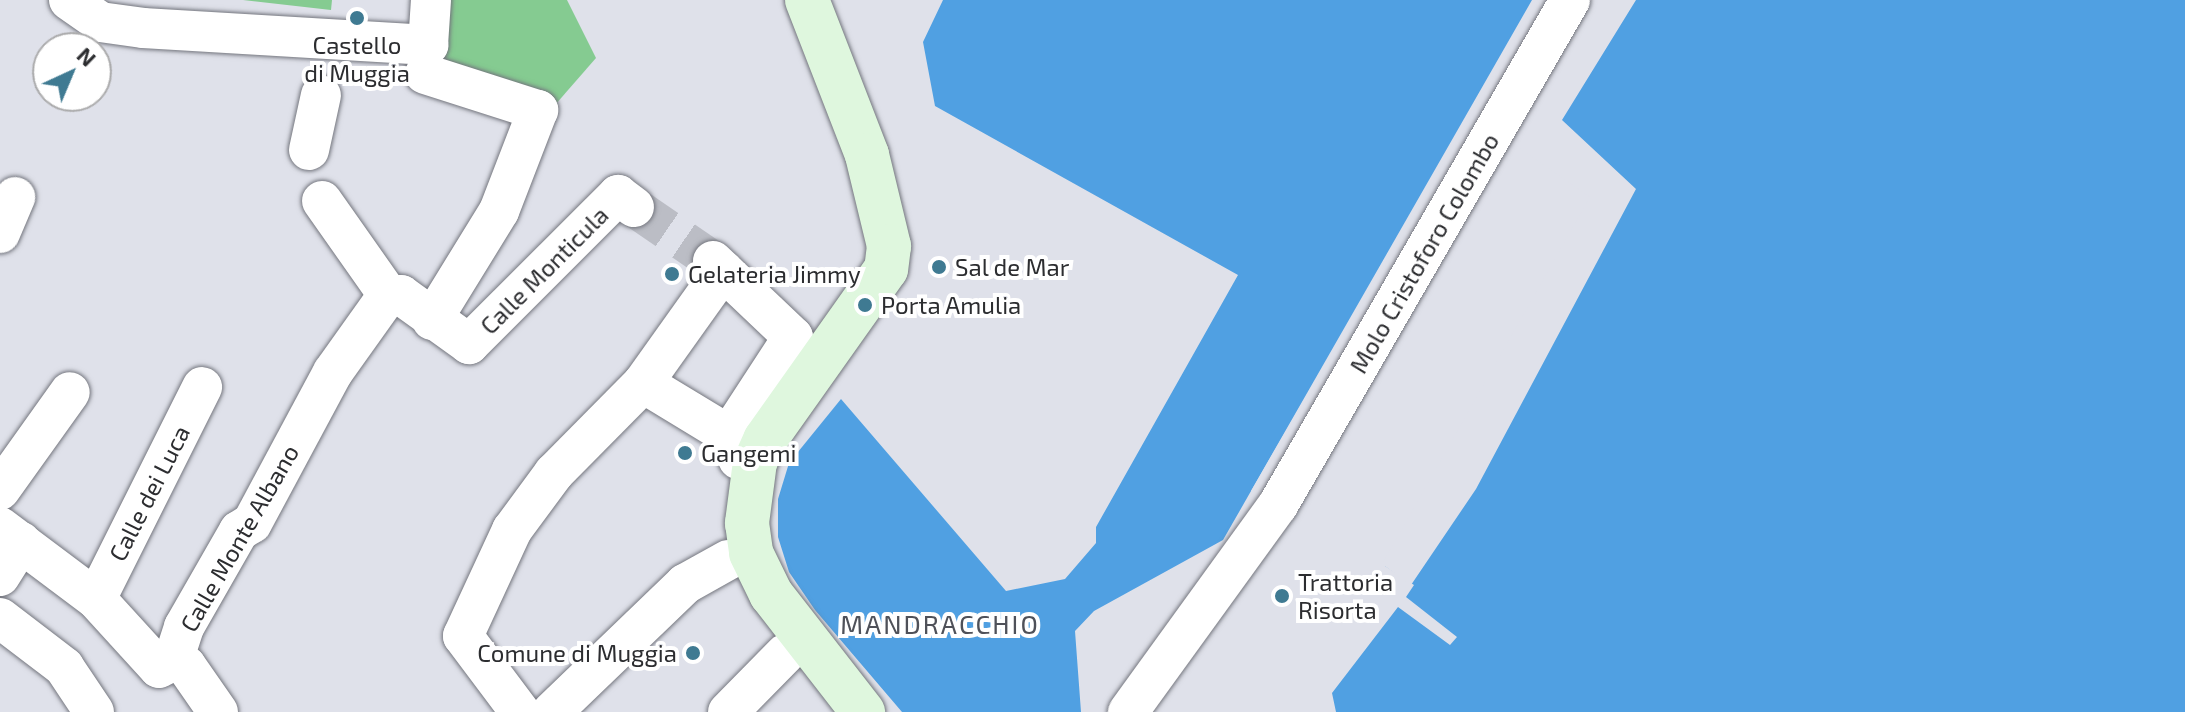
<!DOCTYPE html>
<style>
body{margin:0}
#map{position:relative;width:2185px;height:712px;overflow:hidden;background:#dfe1ea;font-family:"Exo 2",sans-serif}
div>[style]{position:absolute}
.green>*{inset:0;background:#85cb91}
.water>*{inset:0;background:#50a0e2}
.pier>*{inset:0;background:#dfe1ea}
.pedestrian-tunnel>*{height:40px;margin-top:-20px;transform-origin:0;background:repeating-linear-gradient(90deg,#bbbdc5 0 40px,transparent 0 60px)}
.roads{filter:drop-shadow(0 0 2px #74767e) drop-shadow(0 0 2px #74767e)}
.pedestrian>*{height:40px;margin:-20px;padding:0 20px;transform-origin:20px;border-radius:20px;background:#fff}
.secondary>*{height:44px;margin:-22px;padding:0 22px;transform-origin:22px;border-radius:22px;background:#dff7de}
.dots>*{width:22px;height:22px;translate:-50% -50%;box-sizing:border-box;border:4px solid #fff;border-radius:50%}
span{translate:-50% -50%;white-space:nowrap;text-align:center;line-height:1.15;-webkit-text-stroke:8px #fff;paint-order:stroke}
.poi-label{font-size:24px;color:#2c2d30}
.left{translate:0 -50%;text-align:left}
.right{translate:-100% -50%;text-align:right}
.street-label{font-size:24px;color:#2c2d30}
.neighbourhood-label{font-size:26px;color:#4f5159;letter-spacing:2px}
.north{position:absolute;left:32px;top:32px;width:80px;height:80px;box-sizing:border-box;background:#fff;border:2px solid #ababac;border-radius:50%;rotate:44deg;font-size:22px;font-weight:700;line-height:32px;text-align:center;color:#2c2d30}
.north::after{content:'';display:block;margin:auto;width:28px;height:36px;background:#3f7a92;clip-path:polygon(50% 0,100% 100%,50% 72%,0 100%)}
</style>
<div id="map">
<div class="green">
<i style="clip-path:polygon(243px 0,332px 0,331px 10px)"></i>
<i style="clip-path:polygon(447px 0,567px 0,596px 58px,555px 105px,443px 63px)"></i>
</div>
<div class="water">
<i style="clip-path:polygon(943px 0,1532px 0,1223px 540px,1094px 611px,1075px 631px,1081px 712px,902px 712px,815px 610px,789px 572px,778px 537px,778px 499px,789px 463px,841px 399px,1006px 591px,1065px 579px,1096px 543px,1096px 527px,1238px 275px,935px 106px,923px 42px)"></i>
<i style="clip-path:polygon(1596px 0,2185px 0,2185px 712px,1336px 712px,1332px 693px,1398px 607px,1450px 645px,1457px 637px,1406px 597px,1414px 585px,1385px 566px,1595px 196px,1516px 142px)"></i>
</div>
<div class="pier">
<i style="clip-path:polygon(1536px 0,1254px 493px,1251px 491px)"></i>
<i style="clip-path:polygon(1592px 0,1636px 0,1562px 120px,1636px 189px,1476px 489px,1411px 585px,1382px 564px,1590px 197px,1512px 143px)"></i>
</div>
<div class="pedestrian-tunnel">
<i style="left:634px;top:207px;width:96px;rotate:34.4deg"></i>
</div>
<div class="roads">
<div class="pedestrian">
<i style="left:69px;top:0;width:38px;rotate:35deg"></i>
<i style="left:100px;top:22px;width:43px;rotate:7.9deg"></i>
<i style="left:143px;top:28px;width:286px;rotate:3.4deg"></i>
<i style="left:428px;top:45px;width:45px;rotate:-86.2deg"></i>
<i style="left:425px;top:74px;width:119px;rotate:17.7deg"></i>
<i style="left:538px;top:110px;width:108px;rotate:111.1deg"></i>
<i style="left:499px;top:211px;width:128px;rotate:121.6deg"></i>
<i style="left:309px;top:150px;width:56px;rotate:-77.7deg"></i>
<i style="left:322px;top:201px;width:115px;rotate:54.9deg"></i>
<i style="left:388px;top:295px;width:13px"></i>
<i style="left:401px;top:295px;width:84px;rotate:35.8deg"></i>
<i style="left:469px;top:344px;width:211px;rotate:-45deg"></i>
<i style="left:618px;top:195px;width:20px;rotate:37deg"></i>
<i style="left:0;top:233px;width:39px;rotate:-67deg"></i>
<i style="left:713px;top:261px;width:110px;rotate:43.5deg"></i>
<i style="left:793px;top:337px;width:117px;rotate:123.1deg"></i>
<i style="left:643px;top:383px;width:100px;rotate:31.2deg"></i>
<i style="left:729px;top:435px;width:26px;rotate:69deg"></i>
<i style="left:0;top:490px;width:120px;rotate:-54.5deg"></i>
<i style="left:0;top:527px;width:120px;rotate:36.9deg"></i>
<i style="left:96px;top:599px;width:93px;rotate:47.6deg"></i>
<i style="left:159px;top:668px;width:16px;rotate:-27deg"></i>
<i style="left:173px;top:661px;width:14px;rotate:21deg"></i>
<i style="left:186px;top:666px;width:56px;rotate:55.2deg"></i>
<i style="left:0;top:576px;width:40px;rotate:-58deg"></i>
<i style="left:96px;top:599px;width:237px;rotate:-63.4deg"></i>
<i style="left:0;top:618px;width:81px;rotate:37.4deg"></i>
<i style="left:64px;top:667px;width:54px;rotate:56.3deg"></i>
<i style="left:173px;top:661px;width:36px;rotate:-72deg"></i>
<i style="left:184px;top:627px;width:111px;rotate:-60.2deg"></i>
<i style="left:239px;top:531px;width:15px;rotate:-32deg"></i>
<i style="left:252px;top:523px;width:171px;rotate:-61.8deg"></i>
<i style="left:333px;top:372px;width:95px;rotate:-54.5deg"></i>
<i style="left:520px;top:712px;width:95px;rotate:-126.9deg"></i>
<i style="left:463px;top:636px;width:117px;rotate:-65.2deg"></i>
<i style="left:512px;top:530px;width:71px;rotate:-53.6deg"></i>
<i style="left:554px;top:473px;width:127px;rotate:-45.3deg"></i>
<i style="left:643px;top:383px;width:138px;rotate:-54.5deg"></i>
<i style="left:552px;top:712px;width:185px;rotate:-43.9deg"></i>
<i style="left:685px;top:584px;width:49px;rotate:-29.2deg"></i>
<i style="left:728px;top:712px;width:81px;rotate:-45.5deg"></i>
<i style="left:1128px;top:712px;width:256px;rotate:-54.1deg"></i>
<i style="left:1278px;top:505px;width:583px;rotate:-59.96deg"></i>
</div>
<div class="secondary">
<i style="left:807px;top:0;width:166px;rotate:68.8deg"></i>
<i style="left:867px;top:155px;width:94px;rotate:76.4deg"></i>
<i style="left:889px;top:246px;width:23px;rotate:97deg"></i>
<i style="left:886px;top:269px;width:209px;rotate:125.3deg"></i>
<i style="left:765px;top:440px;width:24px;rotate:114deg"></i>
<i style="left:755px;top:462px;width:62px;rotate:97.5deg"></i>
<i style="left:747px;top:523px;width:30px;rotate:82deg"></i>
<i style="left:751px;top:553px;width:46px;rotate:64deg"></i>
<i style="left:771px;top:594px;width:150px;rotate:52.1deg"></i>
</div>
</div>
<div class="dots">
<i style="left:357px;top:18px;background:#3f7a92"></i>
<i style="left:939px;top:267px;background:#3f7a92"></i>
<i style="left:672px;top:274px;background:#3f7a92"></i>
<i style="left:865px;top:305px;background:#3f7a92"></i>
<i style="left:685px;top:453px;background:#3f7a92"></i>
<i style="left:1282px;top:596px;background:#3f7a92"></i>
<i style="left:693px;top:653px;background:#3f7a92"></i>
</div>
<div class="poi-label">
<span style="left:357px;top:59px">Castello<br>di Muggia</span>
<span class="left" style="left:955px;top:267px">Sal de Mar</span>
<span class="left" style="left:688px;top:274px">Gelateria Jimmy</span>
<span class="left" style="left:881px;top:305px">Porta Amulia</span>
<span class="left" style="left:701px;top:453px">Gangemi</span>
<span class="left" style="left:1298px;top:596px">Trattoria<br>Risorta</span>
<span class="right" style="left:677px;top:653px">Comune di Muggia</span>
</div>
<div class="street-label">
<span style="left:1424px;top:253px;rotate:-60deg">Molo Cristoforo Colombo</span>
<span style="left:544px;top:270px;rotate:-45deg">Calle Monticula</span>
<span style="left:149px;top:493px;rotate:-63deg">Calle dei Luca</span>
<span style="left:239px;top:538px;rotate:-60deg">Calle Monte Albano</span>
</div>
<div class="neighbourhood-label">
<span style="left:940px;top:624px">MANDRACCHIO</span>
</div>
<div class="north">N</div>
</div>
